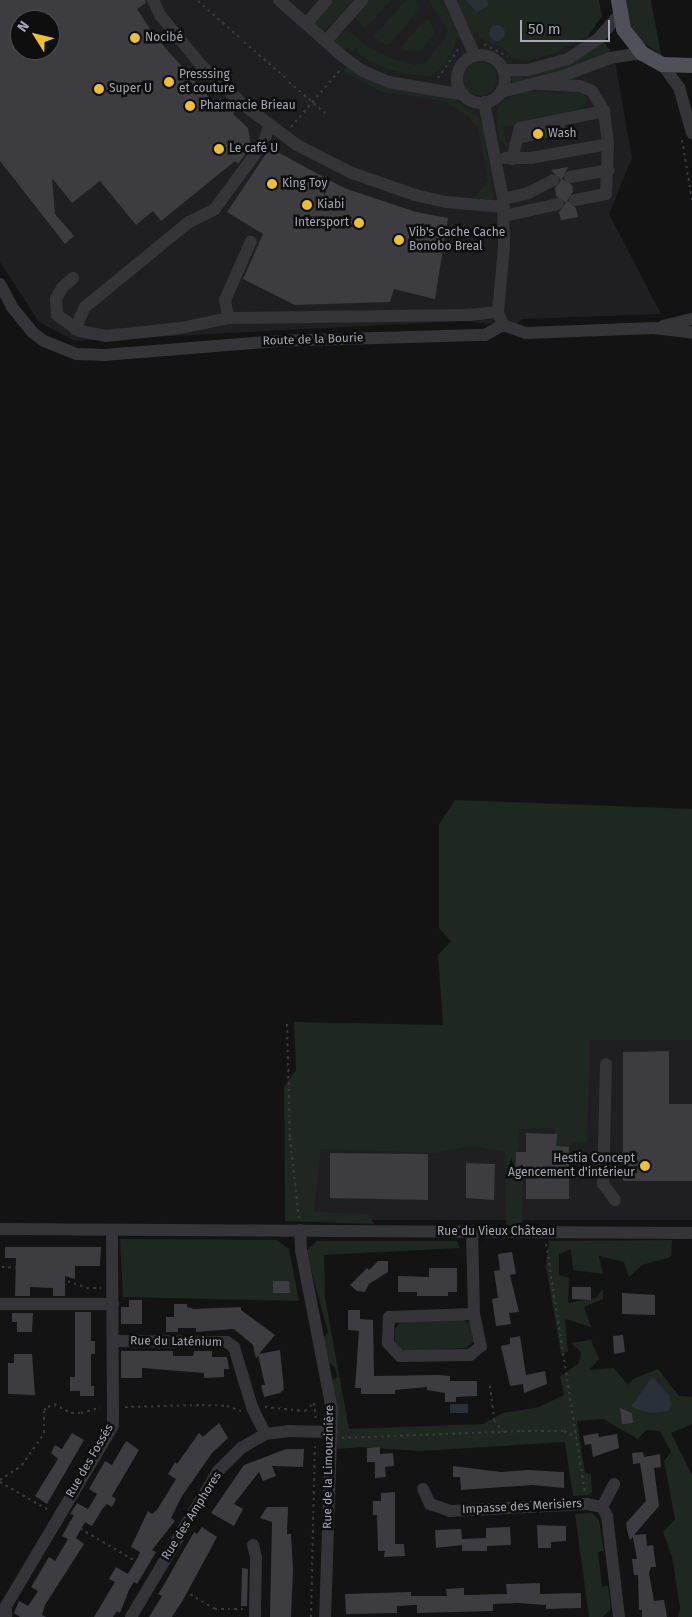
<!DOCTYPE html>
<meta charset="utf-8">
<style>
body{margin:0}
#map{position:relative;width:692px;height:1617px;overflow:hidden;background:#131314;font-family:"Fira Sans",sans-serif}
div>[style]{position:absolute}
.built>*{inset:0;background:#1f1f21}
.green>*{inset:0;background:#1f2721}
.round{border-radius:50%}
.water>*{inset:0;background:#2a3038}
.building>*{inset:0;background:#3d3d41}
.path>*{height:2px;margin-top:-1px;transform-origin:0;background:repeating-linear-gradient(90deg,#3a3b40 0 2.5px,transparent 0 6.5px)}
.minor>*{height:12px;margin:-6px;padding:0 6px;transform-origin:6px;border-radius:6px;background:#343439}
.minor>.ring{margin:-6px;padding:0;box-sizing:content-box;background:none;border:12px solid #343439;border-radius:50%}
.major>*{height:15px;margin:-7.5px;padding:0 7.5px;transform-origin:7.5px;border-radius:7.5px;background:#505158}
.dots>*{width:14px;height:14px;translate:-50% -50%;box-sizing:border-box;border:2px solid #0e0e0f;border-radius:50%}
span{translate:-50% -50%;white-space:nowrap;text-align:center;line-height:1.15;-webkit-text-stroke:5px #0e0e0f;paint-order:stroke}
.poi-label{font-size:12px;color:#a5a8b4}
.left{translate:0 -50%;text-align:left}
.right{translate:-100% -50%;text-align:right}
.street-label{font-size:12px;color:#a5a8b4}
.north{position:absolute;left:10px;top:10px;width:50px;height:50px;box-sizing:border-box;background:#0e0e0f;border:1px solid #4a4c51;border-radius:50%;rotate:306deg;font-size:14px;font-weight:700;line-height:20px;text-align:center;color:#a5a8b4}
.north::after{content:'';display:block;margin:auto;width:18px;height:22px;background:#ebc034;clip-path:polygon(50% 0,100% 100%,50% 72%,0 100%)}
.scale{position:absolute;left:520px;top:20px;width:90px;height:22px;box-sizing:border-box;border:2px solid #a5a8b4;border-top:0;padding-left:6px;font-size:15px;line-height:18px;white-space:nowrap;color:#a5a8b4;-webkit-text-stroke:4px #0e0e0f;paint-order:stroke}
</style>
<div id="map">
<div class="built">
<i style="clip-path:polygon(evenodd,0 0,591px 0,588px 36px,615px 61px,632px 158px,609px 214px,661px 314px,522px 319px,515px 326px,462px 321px,75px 341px,39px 322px,0 262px,0 0,20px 20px,50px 20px,50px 50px,20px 50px,20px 20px)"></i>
<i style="clip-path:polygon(692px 957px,692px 1220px,308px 1220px,305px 1029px,649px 1029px)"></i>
</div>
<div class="green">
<i style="clip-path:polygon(334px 0,354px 0,323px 32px,314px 23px)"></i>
<i style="clip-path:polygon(369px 0,391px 0,366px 28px,363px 28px,354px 17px)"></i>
<i style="clip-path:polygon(406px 0,416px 0,420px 9px,391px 43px,387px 45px,375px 39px,375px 35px)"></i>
<i style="clip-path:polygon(428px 0,442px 0,461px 37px,456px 38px,455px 45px,441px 69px,431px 76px,404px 74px,376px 65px,359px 54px,356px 48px,354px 52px,347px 48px,343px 50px,335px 43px,334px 40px,347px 30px,370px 48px,394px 59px,415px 65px,425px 63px,447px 36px,446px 27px)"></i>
<i style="clip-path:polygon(456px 0,465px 0,470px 7px,489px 5px,487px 0,599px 0,602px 16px,588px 36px,550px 55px,525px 61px,514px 59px,501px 47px,480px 38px,476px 32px,472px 33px)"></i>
<i style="clip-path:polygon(624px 0,651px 0,661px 55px,636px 38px,624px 15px)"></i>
<i style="clip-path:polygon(426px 19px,430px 20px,435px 34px,419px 52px,403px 50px,401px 47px)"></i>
<i style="clip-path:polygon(603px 40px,611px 52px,553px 75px,512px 83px,511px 75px)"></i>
<i class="round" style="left:463px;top:62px;width:34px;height:34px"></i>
<i style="clip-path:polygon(346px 67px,385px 87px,449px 96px,477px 115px,483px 126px,494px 198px,490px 200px,474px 198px,488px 181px,478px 129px,469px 117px,444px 101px,382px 92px,345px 72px,339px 79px)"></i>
<i style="clip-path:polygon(524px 90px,557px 93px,573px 91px,583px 93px,587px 98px,585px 104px,570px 114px,503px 127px,506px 143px,513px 141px,507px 147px,499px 139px,496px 114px,501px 103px)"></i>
<i style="clip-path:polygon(455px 800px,692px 809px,692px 1040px,590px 1040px,587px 1143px,573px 1142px,569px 1147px,556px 1146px,555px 1128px,519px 1129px,520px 1147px,510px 1171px,523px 1170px,522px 1226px,506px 1225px,505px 1152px,474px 1146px,435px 1153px,321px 1149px,314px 1212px,369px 1214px,374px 1224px,285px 1221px,284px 1087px,296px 1070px,294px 1022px,443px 1025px,438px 955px,451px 941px,439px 928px,439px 824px)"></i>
<i style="clip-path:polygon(120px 1239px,277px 1240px,289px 1249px,299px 1301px,123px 1297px)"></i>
<i style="clip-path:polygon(672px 1240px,671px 1257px,642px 1265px,629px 1277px,624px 1262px,599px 1256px,603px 1274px,573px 1270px,571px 1249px,559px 1254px,559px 1275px,569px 1278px,568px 1303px,596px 1298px,603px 1289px,603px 1299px,584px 1307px,591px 1327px,565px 1319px,568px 1352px,561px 1353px,546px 1267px,549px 1241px)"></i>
<i style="clip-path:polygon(317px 1241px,457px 1241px,460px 1248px,324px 1255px,325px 1298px,349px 1429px,483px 1424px,503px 1413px,539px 1407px,564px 1395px,560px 1377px,579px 1363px,581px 1352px,571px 1343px,591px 1340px,599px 1359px,589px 1370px,614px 1368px,628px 1385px,633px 1379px,658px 1369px,679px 1396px,692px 1397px,692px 1424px,671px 1433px,692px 1475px,692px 1617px,678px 1617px,680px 1607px,672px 1557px,663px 1532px,675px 1519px,664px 1461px,671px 1452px,660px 1431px,646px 1430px,638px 1439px,603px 1419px,577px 1421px,585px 1473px,591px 1474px,592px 1492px,590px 1495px,573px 1496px,565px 1442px,420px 1451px,362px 1447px,337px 1449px,331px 1381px,337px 1377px,335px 1367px,328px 1362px,324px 1337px,328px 1332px,306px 1251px)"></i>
<i style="clip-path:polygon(461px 1319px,470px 1323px,474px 1341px,466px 1348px,407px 1351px,402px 1350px,395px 1341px,395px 1329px,400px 1322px)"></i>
<i style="clip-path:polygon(592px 1513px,599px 1520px,604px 1551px,598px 1552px,602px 1586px,608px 1586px,611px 1609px,603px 1617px,589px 1617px,575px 1514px)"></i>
</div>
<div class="water">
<i style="clip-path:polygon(465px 0,487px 0,489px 5px,477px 12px)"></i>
<i class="round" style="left:489px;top:25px;width:16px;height:16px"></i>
<i style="clip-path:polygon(652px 1377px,669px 1395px,671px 1405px,668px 1411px,650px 1413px,631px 1407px)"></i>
<i style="clip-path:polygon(450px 1404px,468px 1404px,468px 1413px,450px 1413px)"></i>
</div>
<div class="building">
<i style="clip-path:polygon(evenodd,0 0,145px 0,146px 3px,137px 9px,154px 35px,215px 104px,220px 98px,235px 111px,233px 114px,248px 128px,251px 146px,238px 164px,235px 161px,161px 221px,153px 211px,136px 225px,100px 181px,72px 203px,52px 178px,55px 214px,74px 236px,65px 244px,0 161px,0 0,20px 20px,50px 20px,50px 50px,20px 50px,20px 20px)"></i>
<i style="clip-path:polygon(270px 148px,344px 188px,416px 212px,448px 218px,435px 299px,394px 289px,390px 302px,295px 305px,243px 279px,263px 234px,227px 212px)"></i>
<i style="clip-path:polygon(568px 167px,562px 179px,572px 185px,573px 192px,567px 201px,576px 208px,578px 217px,561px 220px,559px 212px,566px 203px,556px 196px,555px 188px,561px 180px,551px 170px)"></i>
<i style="clip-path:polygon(669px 1051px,669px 1104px,692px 1104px,692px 1181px,623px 1181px,623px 1052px)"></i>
<i style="clip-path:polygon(526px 1133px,557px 1134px,556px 1146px,569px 1147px,569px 1199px,526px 1199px,526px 1173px,515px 1173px,516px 1152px,526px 1152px)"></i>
<i style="clip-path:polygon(330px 1153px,428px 1154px,428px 1200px,330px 1198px)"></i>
<i style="clip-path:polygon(466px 1163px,495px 1164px,494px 1200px,466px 1198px)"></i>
<i style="clip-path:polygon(5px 1247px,101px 1247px,100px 1266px,75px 1266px,75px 1279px,65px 1276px,65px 1296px,53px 1296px,53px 1288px,30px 1287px,30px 1296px,15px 1296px,16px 1258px,5px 1258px)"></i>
<i style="clip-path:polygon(512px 1252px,516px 1274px,510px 1275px,519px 1312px,509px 1313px,511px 1324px,496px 1326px,492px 1299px,498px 1298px,494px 1271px,500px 1270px,498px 1254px)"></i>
<i style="clip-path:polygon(378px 1261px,388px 1261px,388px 1272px,369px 1284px,365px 1292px,357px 1291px,350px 1285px,367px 1268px,369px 1270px)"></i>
<i style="clip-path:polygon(429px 1268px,457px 1268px,457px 1292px,448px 1292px,448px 1296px,417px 1296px,417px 1292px,398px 1292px,398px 1276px,429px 1277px)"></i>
<i style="clip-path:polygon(273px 1281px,289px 1281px,290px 1293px,273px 1293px)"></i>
<i style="clip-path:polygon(572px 1287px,591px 1287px,591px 1300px,572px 1299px)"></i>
<i style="clip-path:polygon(622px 1293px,655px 1295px,655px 1315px,622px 1314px)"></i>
<i style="clip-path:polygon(129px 1300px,142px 1300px,142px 1324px,121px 1324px,121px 1307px,129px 1307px)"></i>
<i style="clip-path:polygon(174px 1304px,187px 1304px,187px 1307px,194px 1309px,241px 1307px,241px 1310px,275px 1335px,259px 1354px,280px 1350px,284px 1389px,280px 1393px,264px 1397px,261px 1385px,265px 1385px,258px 1355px,256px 1359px,253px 1345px,234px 1329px,196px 1332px,196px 1328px,178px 1328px,178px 1332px,166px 1332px,166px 1317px,174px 1317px)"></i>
<i style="clip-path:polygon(348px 1310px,360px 1310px,360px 1319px,373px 1320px,374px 1376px,439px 1375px,450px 1376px,450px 1381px,477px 1381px,477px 1396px,456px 1397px,456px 1402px,445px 1402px,445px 1393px,427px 1390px,427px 1387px,395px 1390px,395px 1394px,361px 1394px,361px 1388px,355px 1388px,359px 1331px,348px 1330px)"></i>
<i style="clip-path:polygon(75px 1312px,91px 1312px,91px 1341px,95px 1341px,95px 1354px,91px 1354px,91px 1386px,94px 1386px,94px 1396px,80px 1396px,80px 1391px,70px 1391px,70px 1377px,75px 1377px)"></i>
<i style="clip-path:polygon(12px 1313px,33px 1313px,32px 1332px,17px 1332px,17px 1322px,12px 1322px)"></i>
<i style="clip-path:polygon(623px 1335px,625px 1352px,614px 1354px,613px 1336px)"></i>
<i style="clip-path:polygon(520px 1336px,526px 1375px,545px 1371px,547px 1384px,524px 1393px,523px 1384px,510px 1386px,501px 1346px,510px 1344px,510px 1338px)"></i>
<i style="clip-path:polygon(121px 1351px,173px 1351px,173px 1356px,193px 1356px,194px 1351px,212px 1351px,212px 1357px,227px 1357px,229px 1369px,224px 1369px,224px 1377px,204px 1378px,204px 1373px,142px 1368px,142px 1378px,121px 1378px)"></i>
<i style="clip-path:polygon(14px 1354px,32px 1354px,35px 1395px,8px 1394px,8px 1363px,14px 1363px)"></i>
<i style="clip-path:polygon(620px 1408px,632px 1413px,633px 1423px,622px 1424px)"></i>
<i style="clip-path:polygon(219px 1423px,228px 1438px,212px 1453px,182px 1496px,171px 1518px,175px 1521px,152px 1550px,156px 1552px,137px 1584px,134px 1582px,129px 1590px,120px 1613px,117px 1611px,113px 1617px,94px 1617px,115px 1582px,109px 1579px,116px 1567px,128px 1574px,138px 1557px,140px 1552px,131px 1547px,148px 1511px,152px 1514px,157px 1510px,176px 1479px,168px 1474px,175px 1462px,177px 1464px,199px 1433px,203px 1437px)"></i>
<i style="clip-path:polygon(72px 1433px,84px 1440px,47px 1504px,35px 1496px,58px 1459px,51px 1453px,55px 1445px,62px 1449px)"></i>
<i style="clip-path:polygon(598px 1433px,599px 1437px,617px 1434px,619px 1448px,593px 1457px,591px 1444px,585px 1445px,583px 1436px)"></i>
<i style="clip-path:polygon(126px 1441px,139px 1450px,112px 1496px,116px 1499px,112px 1507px,107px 1504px,103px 1508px,92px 1526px,85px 1522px,76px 1538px,84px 1544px,45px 1605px,42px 1615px,46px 1617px,20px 1617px,14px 1613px,19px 1601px,28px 1606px,38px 1591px,31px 1587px,49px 1557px,55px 1561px,68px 1539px,62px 1536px,74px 1515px,70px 1514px,77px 1503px,88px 1509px,97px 1494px,89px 1489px,105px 1461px,112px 1465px)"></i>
<i style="clip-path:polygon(380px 1447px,380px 1454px,393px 1453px,394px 1466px,385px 1467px,386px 1477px,375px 1478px,375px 1462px,367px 1462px,367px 1448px)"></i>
<i style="clip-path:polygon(286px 1449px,304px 1449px,303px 1467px,272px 1466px,276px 1476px,263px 1481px,259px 1472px,234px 1504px,243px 1509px,234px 1526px,211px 1513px,244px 1465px)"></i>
<i style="clip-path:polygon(643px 1452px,644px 1457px,660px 1454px,661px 1467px,654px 1468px,659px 1506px,634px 1535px,646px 1534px,647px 1546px,653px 1545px,656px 1567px,651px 1567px,649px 1573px,654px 1601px,664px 1600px,667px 1617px,642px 1617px,642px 1610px,639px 1610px,638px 1575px,634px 1575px,632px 1559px,637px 1559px,633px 1537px,630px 1540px,627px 1530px,626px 1523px,646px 1501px,640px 1463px,633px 1464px,632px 1453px)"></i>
<i style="clip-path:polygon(453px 1466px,501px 1472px,528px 1470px,564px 1472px,564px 1488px,533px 1485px,461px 1490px,460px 1477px,453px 1477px)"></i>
<i style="clip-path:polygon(395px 1492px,395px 1544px,404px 1544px,405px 1556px,384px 1557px,385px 1551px,378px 1551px,377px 1515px,373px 1515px,373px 1501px,381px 1501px,381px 1493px)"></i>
<i style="clip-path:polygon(267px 1507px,288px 1507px,287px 1534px,291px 1534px,293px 1570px,291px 1617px,270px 1617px,272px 1522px,260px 1518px)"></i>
<i style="clip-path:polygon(537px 1525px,566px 1526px,566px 1541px,551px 1542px,551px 1548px,538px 1548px)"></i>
<i style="clip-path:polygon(202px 1527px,217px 1537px,183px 1600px,172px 1617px,149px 1617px,162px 1596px,158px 1594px,162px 1588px,194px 1532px,197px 1534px)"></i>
<i style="clip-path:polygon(510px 1527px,511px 1545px,487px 1546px,487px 1551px,462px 1551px,462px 1545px,436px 1548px,435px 1530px,461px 1529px,462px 1539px,486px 1538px,486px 1528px)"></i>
<i style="clip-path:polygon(242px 1568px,248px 1569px,247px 1606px,241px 1606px)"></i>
<i style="clip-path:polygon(540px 1583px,540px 1594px,581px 1593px,581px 1608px,546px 1609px,546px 1605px,517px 1603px,493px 1604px,493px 1611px,417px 1613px,417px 1605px,397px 1606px,397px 1613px,346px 1614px,345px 1594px,411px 1592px,411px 1596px,447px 1596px,446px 1589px,464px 1588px,464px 1595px,507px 1594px,506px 1584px)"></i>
</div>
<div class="path">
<i style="left:198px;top:1px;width:56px;rotate:41.4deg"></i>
<i style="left:244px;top:42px;width:55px;rotate:40.6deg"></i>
<i style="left:484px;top:44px;width:27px;rotate:28deg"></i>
<i style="left:438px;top:78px;width:35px;rotate:-55deg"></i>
<i style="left:289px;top:82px;width:48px;rotate:40.7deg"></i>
<i style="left:291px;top:127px;width:75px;rotate:-49.3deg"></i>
<i style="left:682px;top:140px;width:61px;rotate:80.5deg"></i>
<i style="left:287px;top:1024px;width:114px;rotate:88.5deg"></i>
<i style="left:290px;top:1138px;width:81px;rotate:83.7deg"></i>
<i style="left:546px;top:1244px;width:251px;rotate:81.1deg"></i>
<i style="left:2px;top:1267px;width:29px;rotate:2deg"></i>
<i style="left:31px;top:1268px;width:59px;rotate:19.7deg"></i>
<i style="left:87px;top:1288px;width:14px"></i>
<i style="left:490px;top:1386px;width:34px;rotate:83deg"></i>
<i style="left:494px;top:1420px;width:15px;rotate:53deg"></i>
<i style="left:125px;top:1407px;width:77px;rotate:-1.5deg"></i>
<i style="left:202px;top:1405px;width:25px;rotate:2deg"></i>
<i style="left:227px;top:1406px;width:15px;rotate:20deg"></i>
<i style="left:265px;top:1407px;width:40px;rotate:5.7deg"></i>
<i style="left:305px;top:1411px;width:12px;rotate:-42deg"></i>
<i style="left:314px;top:1403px;width:17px;rotate:83deg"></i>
<i style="left:342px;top:1438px;width:180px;rotate:-2.2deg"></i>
<i style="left:522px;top:1431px;width:42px"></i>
<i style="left:564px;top:1431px;width:13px;rotate:27deg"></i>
<i style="left:0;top:1480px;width:27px;rotate:-34deg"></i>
<i style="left:22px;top:1465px;width:39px;rotate:-55deg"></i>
<i style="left:44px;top:1433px;width:23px;rotate:-90deg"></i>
<i style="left:44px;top:1410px;width:5px;rotate:-37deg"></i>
<i style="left:48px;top:1407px;width:7px;rotate:-27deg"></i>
<i style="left:54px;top:1404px;width:19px;rotate:28deg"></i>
<i style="left:71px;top:1413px;width:10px"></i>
<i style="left:81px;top:1413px;width:20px;rotate:-15deg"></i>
<i style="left:0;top:1482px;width:58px;rotate:30.1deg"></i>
<i style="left:69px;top:1522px;width:91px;rotate:30.5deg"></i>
<i style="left:168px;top:1581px;width:55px;rotate:30.8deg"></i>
<i style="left:215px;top:1609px;width:28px"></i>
<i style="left:311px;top:1617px;width:173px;rotate:-88.7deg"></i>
</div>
<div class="minor">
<i style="left:153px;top:0;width:17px;rotate:65deg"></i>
<i style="left:160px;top:15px;width:65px;rotate:50.6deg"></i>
<i style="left:201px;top:65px;width:60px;rotate:43deg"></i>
<i style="left:245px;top:106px;width:65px;rotate:36.9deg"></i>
<i style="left:297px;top:145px;width:62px;rotate:27deg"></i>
<i style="left:352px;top:173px;width:67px;rotate:19.2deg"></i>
<i style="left:415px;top:195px;width:32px;rotate:13deg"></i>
<i style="left:446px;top:202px;width:58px;rotate:4.9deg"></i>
<i style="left:279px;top:0;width:84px;rotate:41.6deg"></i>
<i style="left:342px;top:56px;width:26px;rotate:36deg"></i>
<i style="left:363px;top:71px;width:28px;rotate:23deg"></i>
<i style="left:389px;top:82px;width:76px;rotate:9.8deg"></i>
<i style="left:450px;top:0;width:61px;rotate:65.9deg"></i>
<i style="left:306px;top:24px;width:32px;rotate:-49deg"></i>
<i style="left:326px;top:41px;width:55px;rotate:-48.7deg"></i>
<i class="ring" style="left:457px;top:55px;width:36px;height:36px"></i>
<i style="left:662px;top:64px;width:29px;rotate:54deg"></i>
<i style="left:679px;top:87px;width:48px;rotate:74.2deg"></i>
<i style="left:503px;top:70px;width:25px"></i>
<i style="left:528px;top:70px;width:41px;rotate:-15.4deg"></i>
<i style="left:568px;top:59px;width:36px;rotate:-34deg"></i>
<i style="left:598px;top:39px;width:32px;rotate:-49deg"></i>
<i style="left:537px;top:84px;width:43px;rotate:2.7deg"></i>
<i style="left:580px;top:86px;width:13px;rotate:23deg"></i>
<i style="left:592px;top:91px;width:23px;rotate:59deg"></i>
<i style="left:604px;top:111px;width:33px;rotate:83deg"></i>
<i style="left:608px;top:144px;width:50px;rotate:92.3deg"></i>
<i style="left:606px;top:194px;width:32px;rotate:169deg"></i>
<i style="left:501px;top:92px;width:64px;rotate:-14.5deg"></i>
<i style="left:563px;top:76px;width:50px;rotate:-21deg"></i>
<i style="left:610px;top:58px;width:32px;rotate:-9deg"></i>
<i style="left:484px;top:102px;width:99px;rotate:78.9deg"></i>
<i style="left:503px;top:199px;width:48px;rotate:88.8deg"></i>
<i style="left:504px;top:247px;width:65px;rotate:95.3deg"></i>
<i style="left:498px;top:312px;width:14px;rotate:69deg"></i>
<i style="left:503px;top:325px;width:24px;rotate:19deg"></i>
<i style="left:526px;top:333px;width:128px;rotate:-2.2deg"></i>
<i style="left:654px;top:328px;width:38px;rotate:7deg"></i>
<i style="left:518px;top:138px;width:43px;rotate:-12.1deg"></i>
<i style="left:505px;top:158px;width:26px"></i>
<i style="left:531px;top:158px;width:78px;rotate:-10.3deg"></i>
<i style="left:512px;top:159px;width:32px;rotate:-76deg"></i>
<i style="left:520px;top:128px;width:86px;rotate:-11.4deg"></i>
<i style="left:570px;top:177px;width:39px;rotate:-10deg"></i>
<i style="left:503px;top:199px;width:26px;rotate:-13deg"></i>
<i style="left:528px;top:193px;width:28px;rotate:-27deg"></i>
<i style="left:504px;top:216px;width:55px;rotate:-12.5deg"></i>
<i style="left:73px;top:278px;width:15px;rotate:138deg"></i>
<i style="left:62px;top:288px;width:13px;rotate:119deg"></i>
<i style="left:56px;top:299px;width:16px;rotate:86deg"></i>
<i style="left:57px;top:315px;width:28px;rotate:35deg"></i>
<i style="left:80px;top:331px;width:26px;rotate:11deg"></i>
<i style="left:106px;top:336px;width:75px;rotate:-6.1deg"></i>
<i style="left:181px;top:328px;width:48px;rotate:-12deg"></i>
<i style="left:228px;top:318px;width:240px;rotate:-0.7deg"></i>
<i style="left:468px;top:315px;width:30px;rotate:-6deg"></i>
<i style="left:0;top:284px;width:26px;rotate:62deg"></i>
<i style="left:12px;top:307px;width:32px;rotate:51deg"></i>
<i style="left:32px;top:332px;width:15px;rotate:37deg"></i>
<i style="left:44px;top:341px;width:35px;rotate:22deg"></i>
<i style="left:77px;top:354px;width:27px;rotate:2deg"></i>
<i style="left:104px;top:355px;width:174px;rotate:-4.6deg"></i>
<i style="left:277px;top:341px;width:208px;rotate:-1.7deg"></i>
<i style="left:485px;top:335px;width:21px;rotate:-29deg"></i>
<i style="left:228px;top:318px;width:18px;rotate:-99deg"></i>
<i style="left:225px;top:300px;width:64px;rotate:-66.2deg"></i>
<i style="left:663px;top:326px;width:30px;rotate:-14deg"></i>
<i style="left:75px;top:329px;width:24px;rotate:-66deg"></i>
<i style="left:85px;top:307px;width:134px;rotate:-39.3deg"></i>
<i style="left:189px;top:222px;width:28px;rotate:-26deg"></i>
<i style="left:214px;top:210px;width:84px;rotate:-53.7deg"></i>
<i style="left:264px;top:142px;width:17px;rotate:-73deg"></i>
<i style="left:606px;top:1064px;width:120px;rotate:91.4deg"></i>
<i style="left:603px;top:1184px;width:20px;rotate:53deg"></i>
<i style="left:0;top:1229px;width:692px;rotate:0.33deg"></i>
<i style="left:300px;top:1230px;width:20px;rotate:87deg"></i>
<i style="left:301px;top:1250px;width:162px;rotate:79deg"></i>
<i style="left:332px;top:1409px;width:208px;rotate:91.9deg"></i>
<i style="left:472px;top:1231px;width:83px;rotate:88.6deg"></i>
<i style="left:0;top:1304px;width:113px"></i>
<i style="left:474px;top:1314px;width:33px;rotate:78deg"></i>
<i style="left:481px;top:1346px;width:14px;rotate:141deg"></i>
<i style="left:470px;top:1355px;width:70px;rotate:179.2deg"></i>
<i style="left:400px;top:1356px;width:18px;rotate:-133deg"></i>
<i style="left:388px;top:1343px;width:26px;rotate:-88deg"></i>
<i style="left:389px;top:1317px;width:85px;rotate:-2deg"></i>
<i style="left:113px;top:1341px;width:114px;rotate:0.5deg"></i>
<i style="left:227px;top:1342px;width:9px;rotate:36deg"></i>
<i style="left:234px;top:1347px;width:63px;rotate:73.3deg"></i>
<i style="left:252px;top:1407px;width:30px;rotate:64deg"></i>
<i style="left:423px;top:1489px;width:17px;rotate:65deg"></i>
<i style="left:430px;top:1504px;width:21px;rotate:19deg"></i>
<i style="left:450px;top:1511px;width:137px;rotate:-2.9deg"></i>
<i style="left:587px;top:1504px;width:15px;rotate:11deg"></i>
<i style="left:602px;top:1507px;width:10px;rotate:61deg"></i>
<i style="left:607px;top:1516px;width:102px;rotate:83.2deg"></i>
<i style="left:602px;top:1507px;width:26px;rotate:-62deg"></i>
<i style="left:253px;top:1545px;width:12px;rotate:76deg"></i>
<i style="left:256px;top:1557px;width:60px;rotate:91deg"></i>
<i style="left:6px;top:1617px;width:11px;rotate:-90deg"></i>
<i style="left:6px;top:1606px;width:209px;rotate:-59.3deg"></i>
<i style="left:113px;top:1426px;width:196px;rotate:-90.3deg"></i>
<i style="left:131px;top:1617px;width:170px;rotate:-59.2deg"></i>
<i style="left:218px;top:1471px;width:33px;rotate:-45deg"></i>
<i style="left:241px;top:1448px;width:28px;rotate:-30deg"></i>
<i style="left:265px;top:1434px;width:23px;rotate:-7deg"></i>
<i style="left:288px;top:1431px;width:44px;rotate:1.3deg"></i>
</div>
<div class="major">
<i style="left:618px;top:0;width:29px;rotate:80deg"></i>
<i style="left:623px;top:29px;width:31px;rotate:52deg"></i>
<i style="left:642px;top:53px;width:23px;rotate:29deg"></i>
<i style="left:662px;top:64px;width:30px;rotate:2deg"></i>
</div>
<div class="dots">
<i style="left:135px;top:38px;background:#ebc034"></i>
<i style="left:169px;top:82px;background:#ebc034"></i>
<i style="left:99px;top:89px;background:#ebc034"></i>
<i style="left:190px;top:106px;background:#ebc034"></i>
<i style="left:538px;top:134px;background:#ebc034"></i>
<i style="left:219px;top:149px;background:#ebc034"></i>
<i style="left:272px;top:184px;background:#ebc034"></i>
<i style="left:307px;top:205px;background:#ebc034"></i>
<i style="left:359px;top:223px;background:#ebc034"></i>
<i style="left:399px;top:240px;background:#ebc034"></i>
<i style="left:645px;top:1166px;background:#ebc034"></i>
</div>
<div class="poi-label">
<span class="left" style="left:145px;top:38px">Nocibé</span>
<span class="left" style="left:179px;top:82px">Presssing<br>et couture</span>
<span class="left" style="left:109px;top:89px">Super U</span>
<span class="left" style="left:200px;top:106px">Pharmacie Brieau</span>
<span class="left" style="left:548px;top:134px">Wash</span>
<span class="left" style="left:229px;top:149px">Le café U</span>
<span class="left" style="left:282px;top:184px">King Toy</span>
<span class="left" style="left:317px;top:205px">Kiabi</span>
<span class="right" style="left:349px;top:223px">Intersport</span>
<span class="left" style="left:409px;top:240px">Vib's Cache Cache<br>Bonobo Breal</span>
<span class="right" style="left:635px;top:1166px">Hestia Concept<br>Agencement d'intérieur</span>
</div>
<div class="street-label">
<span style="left:313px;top:340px;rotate:-2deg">Route de la Bourie</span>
<span style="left:496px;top:1232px">Rue du Vieux Château</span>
<span style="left:176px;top:1342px;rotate:1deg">Rue du Laténium</span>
<span style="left:90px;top:1461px;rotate:-60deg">Rue des Fossés</span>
<span style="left:329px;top:1467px;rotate:-89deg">Rue de la Limouzinière</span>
<span style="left:522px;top:1507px;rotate:-3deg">Impasse des Merisiers</span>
<span style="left:192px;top:1516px;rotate:-58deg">Rue des Amphores</span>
</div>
<div class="north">N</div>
<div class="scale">50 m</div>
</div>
